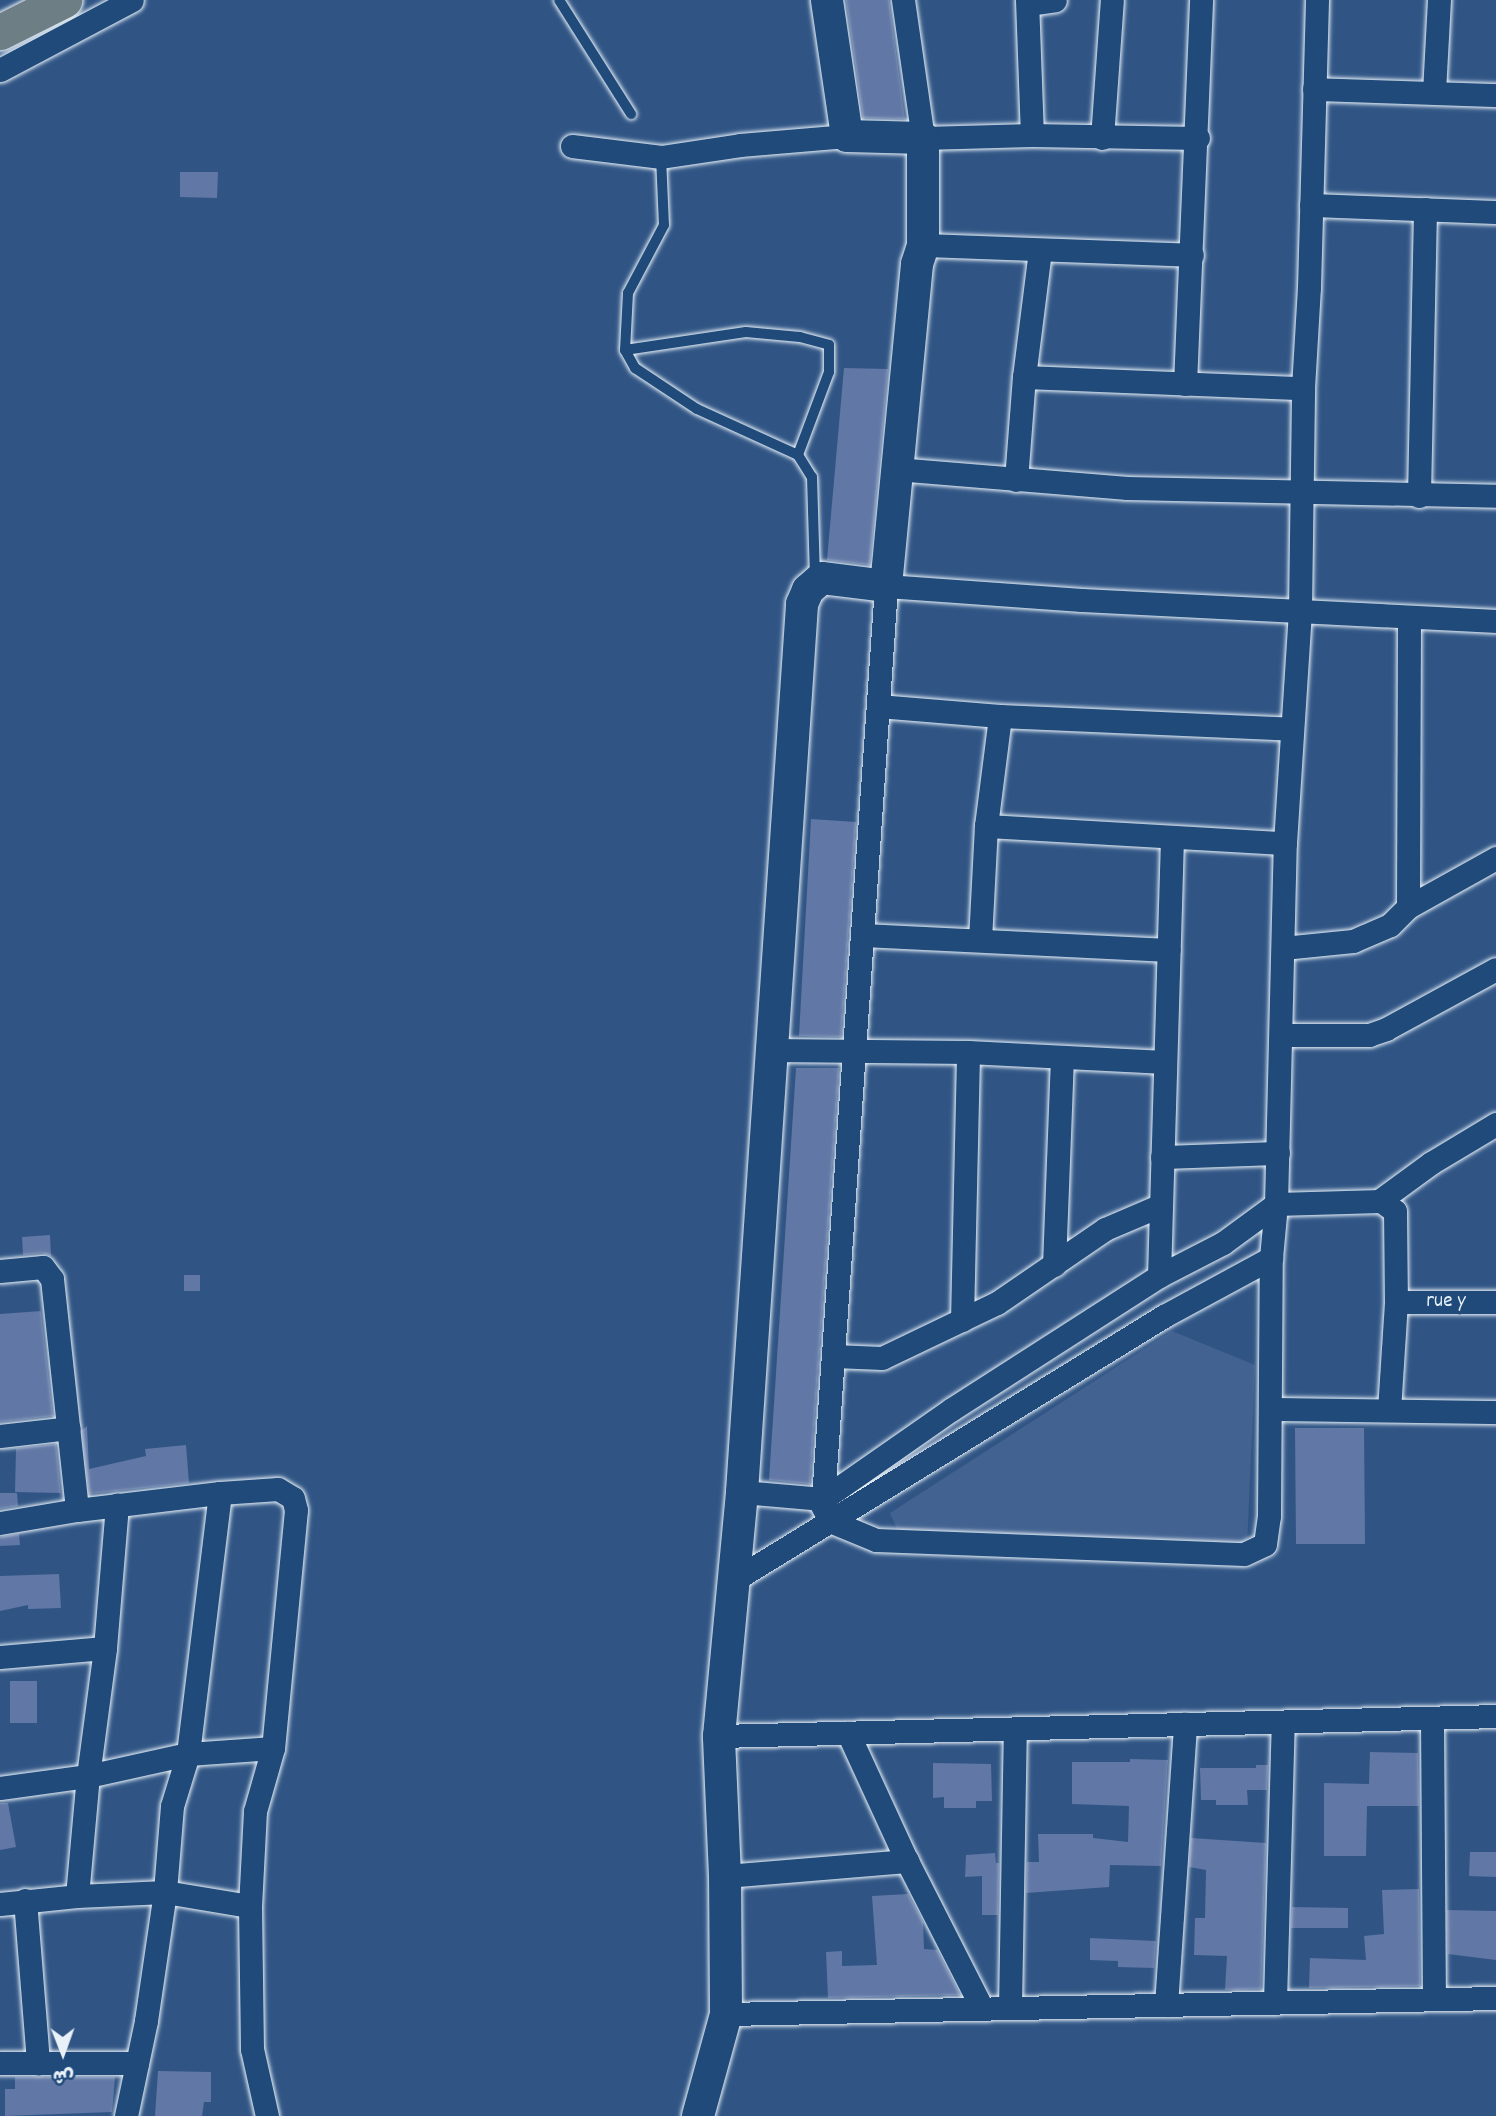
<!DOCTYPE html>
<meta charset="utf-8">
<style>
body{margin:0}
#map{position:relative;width:1496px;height:2116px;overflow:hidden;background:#305585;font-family:Dekko,"Playpen Sans Arabic",sans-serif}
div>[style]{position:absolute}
.built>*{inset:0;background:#426291}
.building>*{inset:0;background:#6177a5}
.roads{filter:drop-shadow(0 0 2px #e8f1f8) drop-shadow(0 0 2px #e8f1f8)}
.lane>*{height:10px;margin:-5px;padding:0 5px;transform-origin:5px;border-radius:5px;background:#1f4a7a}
.street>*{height:23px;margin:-11.5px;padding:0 11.5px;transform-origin:11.5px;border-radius:11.5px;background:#1f4a7a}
.secondary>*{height:32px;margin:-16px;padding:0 16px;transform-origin:16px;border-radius:16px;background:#1f4a7a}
.primary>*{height:35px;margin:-17.5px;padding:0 17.5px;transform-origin:17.5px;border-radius:17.5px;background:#6d7e84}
span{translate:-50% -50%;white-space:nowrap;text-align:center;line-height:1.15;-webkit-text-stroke:7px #1f4a7a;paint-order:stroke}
.street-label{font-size:21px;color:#e8f1f8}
.north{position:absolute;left:28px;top:2018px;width:70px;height:70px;-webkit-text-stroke:5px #1f4a7a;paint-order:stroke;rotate:179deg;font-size:19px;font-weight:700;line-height:28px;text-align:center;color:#e8f1f8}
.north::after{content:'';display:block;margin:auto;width:24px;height:32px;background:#e8f1f8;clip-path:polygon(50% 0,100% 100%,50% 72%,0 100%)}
</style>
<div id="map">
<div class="built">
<i style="clip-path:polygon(1172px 1331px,1255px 1365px,1247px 1546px,898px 1531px,890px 1513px)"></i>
</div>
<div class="building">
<i style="clip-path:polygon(846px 0,889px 0,905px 119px,863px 118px)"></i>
<i style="clip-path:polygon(180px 172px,218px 172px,217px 198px,180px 197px)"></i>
<i style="clip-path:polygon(844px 368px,888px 369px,870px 565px,827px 560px)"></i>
<i style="clip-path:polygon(811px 819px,856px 822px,841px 1037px,799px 1036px)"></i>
<i style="clip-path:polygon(796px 1068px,839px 1068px,810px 1484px,769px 1480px)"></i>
<i style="clip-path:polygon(50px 1235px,51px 1256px,42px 1253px,23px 1255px,22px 1237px)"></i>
<i style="clip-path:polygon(184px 1275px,200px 1275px,200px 1291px,184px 1291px)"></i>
<i style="clip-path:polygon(40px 1304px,53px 1416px,0 1422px,0 1314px,41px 1311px)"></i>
<i style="clip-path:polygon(87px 1426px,89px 1469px,146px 1456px,145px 1449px,186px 1445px,189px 1483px,89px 1494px,82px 1430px)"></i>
<i style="clip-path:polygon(1295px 1428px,1364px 1428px,1365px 1544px,1296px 1544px)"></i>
<i style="clip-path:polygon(56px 1444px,61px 1497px,61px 1493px,15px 1492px,16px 1449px,0 1450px)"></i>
<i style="clip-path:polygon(0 1493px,17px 1493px,18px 1506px,0 1509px)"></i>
<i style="clip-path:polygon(19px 1534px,20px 1545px,0 1546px,0 1537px)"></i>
<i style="clip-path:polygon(59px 1574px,61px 1608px,28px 1609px,28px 1605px,0 1611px,0 1576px)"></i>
<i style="clip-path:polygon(10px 1681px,37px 1681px,37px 1723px,10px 1723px)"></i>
<i style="clip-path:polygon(1370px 1752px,1418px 1753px,1419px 1806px,1367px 1806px,1366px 1856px,1324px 1856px,1324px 1783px,1369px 1784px)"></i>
<i style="clip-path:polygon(1130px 1759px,1168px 1760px,1161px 1866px,1110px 1865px,1109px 1887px,1026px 1893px,1027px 1862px,1039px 1862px,1038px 1834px,1093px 1834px,1093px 1838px,1128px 1842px,1129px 1806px,1072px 1804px,1072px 1762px,1130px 1762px)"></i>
<i style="clip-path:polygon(933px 1763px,991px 1764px,992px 1801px,976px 1801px,976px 1808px,944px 1808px,944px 1797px,933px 1798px)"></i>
<i style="clip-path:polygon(1256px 1765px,1268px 1765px,1267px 1790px,1247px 1790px,1248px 1805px,1216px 1805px,1216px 1800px,1201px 1800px,1200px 1768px,1256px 1768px)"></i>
<i style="clip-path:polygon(0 1803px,8px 1803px,16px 1847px,0 1850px)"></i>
<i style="clip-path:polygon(1191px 1838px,1266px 1843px,1261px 1989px,1225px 1990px,1227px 1956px,1194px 1955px,1195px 1918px,1205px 1918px,1206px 1870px,1189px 1867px)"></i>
<i style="clip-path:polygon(1470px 1852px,1496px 1852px,1496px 1877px,1469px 1876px)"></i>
<i style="clip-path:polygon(995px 1853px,996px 1863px,999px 1863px,998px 1915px,982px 1915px,982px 1876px,965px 1877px,966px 1855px)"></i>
<i style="clip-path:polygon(1419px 1889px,1420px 1986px,1309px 1988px,1310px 1958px,1366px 1960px,1364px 1936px,1384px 1934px,1382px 1890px)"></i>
<i style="clip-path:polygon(908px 1894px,923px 1922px,924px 1949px,937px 1950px,960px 1995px,828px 1998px,826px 1952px,842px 1951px,842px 1966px,877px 1965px,872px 1896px)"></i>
<i style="clip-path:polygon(1292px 1907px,1348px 1908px,1348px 1928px,1291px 1928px)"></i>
<i style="clip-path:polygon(1447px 1910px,1496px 1911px,1496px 1960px,1448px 1954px,1448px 1972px)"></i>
<i style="clip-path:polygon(1090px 1938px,1156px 1941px,1154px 1968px,1118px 1967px,1118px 1961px,1090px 1960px)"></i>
<i style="clip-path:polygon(158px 2071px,211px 2072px,211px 2102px,204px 2102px,202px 2116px,155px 2116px)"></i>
<i style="clip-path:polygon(15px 2077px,115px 2077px,112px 2112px,5px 2116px,5px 2089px,15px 2089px)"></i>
</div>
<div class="roads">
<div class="lane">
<i style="left:559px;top:0;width:135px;rotate:57.7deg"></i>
<i style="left:661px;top:157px;width:68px;rotate:87.5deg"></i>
<i style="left:664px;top:225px;width:77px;rotate:117.9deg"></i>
<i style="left:628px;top:293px;width:57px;rotate:93deg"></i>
<i style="left:625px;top:350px;width:21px;rotate:61deg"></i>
<i style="left:635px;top:368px;width:74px;rotate:33.5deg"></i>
<i style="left:697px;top:409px;width:111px;rotate:24.5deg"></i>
<i style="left:798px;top:455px;width:26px;rotate:58deg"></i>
<i style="left:812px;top:477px;width:99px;rotate:88.3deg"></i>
<i style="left:625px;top:350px;width:122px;rotate:-8.5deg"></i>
<i style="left:746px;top:332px;width:54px;rotate:5.3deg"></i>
<i style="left:800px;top:337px;width:30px;rotate:15deg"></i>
<i style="left:829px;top:345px;width:27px;rotate:90deg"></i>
<i style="left:829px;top:372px;width:89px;rotate:110.5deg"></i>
</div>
<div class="street">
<i style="left:903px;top:0;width:139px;rotate:81.8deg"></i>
<i style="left:923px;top:138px;width:109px;rotate:-1.6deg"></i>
<i style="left:1032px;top:135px;width:166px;rotate:1deg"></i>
<i style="left:1027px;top:0;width:135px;rotate:87.9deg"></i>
<i style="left:1028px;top:4px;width:27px;rotate:-8deg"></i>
<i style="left:0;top:70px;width:149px;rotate:-27.9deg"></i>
<i style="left:1314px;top:89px;width:182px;rotate:1.9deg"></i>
<i style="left:1434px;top:92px;width:92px;rotate:-86.9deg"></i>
<i style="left:1102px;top:138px;width:138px;rotate:-85.9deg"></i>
<i style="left:572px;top:146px;width:90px;rotate:7deg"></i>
<i style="left:661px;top:157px;width:80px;rotate:-8.6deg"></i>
<i style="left:740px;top:145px;width:107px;rotate:-4.8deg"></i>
<i style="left:1311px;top:205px;width:185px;rotate:2.2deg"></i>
<i style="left:923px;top:245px;width:269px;rotate:2.1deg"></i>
<i style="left:1024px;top:377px;width:279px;rotate:2.3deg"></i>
<i style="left:1185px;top:384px;width:384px;rotate:-87.6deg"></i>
<i style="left:896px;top:469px;width:232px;rotate:4.7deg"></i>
<i style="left:1127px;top:488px;width:369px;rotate:1.2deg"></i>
<i style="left:1016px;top:480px;width:103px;rotate:-85.6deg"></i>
<i style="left:1024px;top:377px;width:128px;rotate:-82.8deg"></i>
<i style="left:1419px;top:496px;width:287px;rotate:-88.8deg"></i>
<i style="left:878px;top:706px;width:122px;rotate:4.7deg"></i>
<i style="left:1000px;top:716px;width:292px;rotate:2.5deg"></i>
<i style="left:986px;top:826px;width:299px;rotate:3.3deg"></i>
<i style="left:1408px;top:907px;width:289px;rotate:-89.8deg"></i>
<i style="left:863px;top:935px;width:306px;rotate:2.8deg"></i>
<i style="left:980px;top:940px;width:114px;rotate:-87deg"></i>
<i style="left:986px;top:826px;width:111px;rotate:-82.7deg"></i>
<i style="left:1283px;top:948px;width:70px;rotate:-5.7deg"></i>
<i style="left:1353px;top:941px;width:40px;rotate:-23.4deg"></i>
<i style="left:1390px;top:925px;width:25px;rotate:-45deg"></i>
<i style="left:1408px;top:907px;width:101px;rotate:-29.1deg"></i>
<i style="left:1281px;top:1035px;width:88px"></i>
<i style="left:1369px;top:1035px;width:18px;rotate:-19deg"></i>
<i style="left:1386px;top:1029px;width:125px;rotate:-28.6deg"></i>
<i style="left:772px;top:1050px;width:196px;rotate:0.6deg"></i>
<i style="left:968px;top:1052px;width:197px;rotate:2.9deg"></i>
<i style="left:1162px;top:1157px;width:116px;rotate:-2deg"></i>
<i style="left:1379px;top:1201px;width:64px;rotate:-36.2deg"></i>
<i style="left:1431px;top:1163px;width:76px;rotate:-31deg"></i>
<i style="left:1054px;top:1265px;width:208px;rotate:-87.8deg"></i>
<i style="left:0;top:1271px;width:43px;rotate:-5.3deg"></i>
<i style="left:43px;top:1267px;width:15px;rotate:53deg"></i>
<i style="left:52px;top:1279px;width:232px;rotate:83.8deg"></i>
<i style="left:1159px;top:1276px;width:438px;rotate:-88.3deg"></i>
<i style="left:1396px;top:1302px;width:100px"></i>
<i style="left:962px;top:1320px;width:268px;rotate:-88.7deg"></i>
<i style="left:834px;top:1356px;width:48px;rotate:2.4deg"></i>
<i style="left:882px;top:1358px;width:127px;rotate:-25.6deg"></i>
<i style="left:997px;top:1303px;width:131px;rotate:-34.4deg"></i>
<i style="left:1105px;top:1229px;width:59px;rotate:-23.1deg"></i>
<i style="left:1271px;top:1409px;width:225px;rotate:0.8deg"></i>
<i style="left:0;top:1436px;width:69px;rotate:-6.6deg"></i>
<i style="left:742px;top:1492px;width:81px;rotate:4.9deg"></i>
<i style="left:823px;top:1499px;width:157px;rotate:-34.9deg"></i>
<i style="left:952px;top:1409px;width:246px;rotate:-32.7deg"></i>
<i style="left:1159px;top:1276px;width:72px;rotate:-27.3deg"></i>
<i style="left:1223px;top:1243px;width:66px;rotate:-36.3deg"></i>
<i style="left:1276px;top:1204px;width:105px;rotate:-1.6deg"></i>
<i style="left:1381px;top:1201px;width:17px;rotate:36deg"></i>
<i style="left:1395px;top:1211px;width:91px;rotate:89.4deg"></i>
<i style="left:1396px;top:1302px;width:108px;rotate:93.7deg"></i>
<i style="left:220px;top:1493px;width:58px;rotate:-3.9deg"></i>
<i style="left:278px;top:1489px;width:17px;rotate:31deg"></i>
<i style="left:293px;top:1498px;width:12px;rotate:76deg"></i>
<i style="left:296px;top:1510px;width:239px;rotate:95.5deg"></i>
<i style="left:273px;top:1748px;width:66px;rotate:105.9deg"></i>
<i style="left:255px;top:1811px;width:95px;rotate:93deg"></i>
<i style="left:250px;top:1906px;width:143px;rotate:89.2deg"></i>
<i style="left:252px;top:2049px;width:69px;rotate:77.4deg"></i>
<i style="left:818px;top:1498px;width:26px;rotate:62deg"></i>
<i style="left:830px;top:1521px;width:50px;rotate:22.4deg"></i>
<i style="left:876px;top:1540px;width:368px;rotate:2.2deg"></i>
<i style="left:1244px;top:1554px;width:23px;rotate:-25deg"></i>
<i style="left:1265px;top:1544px;width:28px;rotate:-82deg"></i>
<i style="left:1269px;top:1516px;width:258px;rotate:-89.6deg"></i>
<i style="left:1271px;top:1258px;width:54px;rotate:-84.7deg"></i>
<i style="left:1276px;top:1204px;width:361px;rotate:-88.6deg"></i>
<i style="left:1285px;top:843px;width:233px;rotate:-86.3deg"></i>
<i style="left:1300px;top:610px;width:222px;rotate:-89.2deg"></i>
<i style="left:1303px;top:388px;width:101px;rotate:-86.6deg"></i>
<i style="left:1309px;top:287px;width:287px;rotate:-88.4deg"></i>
<i style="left:823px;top:1499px;width:915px;rotate:-86.05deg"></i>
<i style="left:886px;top:586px;width:196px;rotate:4.1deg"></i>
<i style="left:1082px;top:600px;width:415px;rotate:2.9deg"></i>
<i style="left:0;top:1523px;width:78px;rotate:-9.6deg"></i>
<i style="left:77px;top:1510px;width:144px;rotate:-6.8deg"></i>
<i style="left:220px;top:1493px;width:263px;rotate:97deg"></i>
<i style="left:188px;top:1754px;width:54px;rotate:107.1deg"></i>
<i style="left:172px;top:1806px;width:86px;rotate:94.7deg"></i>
<i style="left:165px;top:1892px;width:130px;rotate:98.4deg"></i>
<i style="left:146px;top:2021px;width:97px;rotate:101.9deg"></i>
<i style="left:734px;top:1580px;width:505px;rotate:-31.55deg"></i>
<i style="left:1164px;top:1316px;width:122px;rotate:-28.5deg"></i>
<i style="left:0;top:1657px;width:105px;rotate:-4.9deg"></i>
<i style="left:1432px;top:1718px;width:281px;rotate:89.6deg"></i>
<i style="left:848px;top:1733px;width:141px;rotate:65.3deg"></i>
<i style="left:907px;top:1861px;width:165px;rotate:63deg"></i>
<i style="left:719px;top:1736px;width:777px;rotate:-1.47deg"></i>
<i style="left:0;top:1788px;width:89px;rotate:-7.8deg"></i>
<i style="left:88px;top:1776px;width:102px;rotate:-12.4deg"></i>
<i style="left:188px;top:1754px;width:85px;rotate:-4deg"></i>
<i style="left:725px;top:1876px;width:183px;rotate:-4.7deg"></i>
<i style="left:77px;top:1896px;width:121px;rotate:-84.8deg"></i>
<i style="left:88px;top:1776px;width:129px;rotate:-82.4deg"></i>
<i style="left:105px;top:1648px;width:144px;rotate:-85.2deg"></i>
<i style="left:25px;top:1900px;width:164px;rotate:85.4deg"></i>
<i style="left:0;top:1904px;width:77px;rotate:-5.9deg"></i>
<i style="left:77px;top:1896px;width:88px;rotate:-2.6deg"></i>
<i style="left:165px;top:1892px;width:86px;rotate:9.4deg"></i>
<i style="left:1275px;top:2002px;width:280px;rotate:-88.4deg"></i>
<i style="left:1166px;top:2005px;width:282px;rotate:-86.1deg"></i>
<i style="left:1010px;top:2008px;width:279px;rotate:-89deg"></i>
<i style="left:726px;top:2014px;width:770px;rotate:-1.19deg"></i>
<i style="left:0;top:2063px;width:137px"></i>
</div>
<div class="secondary">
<i style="left:698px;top:2116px;width:106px;rotate:-74.6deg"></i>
<i style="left:726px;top:2014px;width:138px;rotate:-90.4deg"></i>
<i style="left:725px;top:1876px;width:140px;rotate:-92.5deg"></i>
<i style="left:719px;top:1736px;width:245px;rotate:-84.6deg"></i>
<i style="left:742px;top:1492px;width:890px;rotate:-86.13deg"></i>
<i style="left:802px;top:604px;width:15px;rotate:-67deg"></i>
<i style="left:808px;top:590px;width:18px;rotate:-41deg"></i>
<i style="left:822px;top:578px;width:64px;rotate:7.1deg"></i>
<i style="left:886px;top:586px;width:323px;rotate:-84.5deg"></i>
<i style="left:917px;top:264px;width:20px;rotate:-72deg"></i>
<i style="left:923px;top:245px;width:107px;rotate:-90deg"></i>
<i style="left:923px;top:138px;width:76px;rotate:-178.5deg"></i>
<i style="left:847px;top:136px;width:137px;rotate:-98.4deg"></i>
</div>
<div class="primary">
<i style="left:0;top:32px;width:72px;rotate:-26.6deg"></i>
</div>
</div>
<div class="street-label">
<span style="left:1446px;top:1302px">rue y</span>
</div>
<div class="north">ش</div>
</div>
